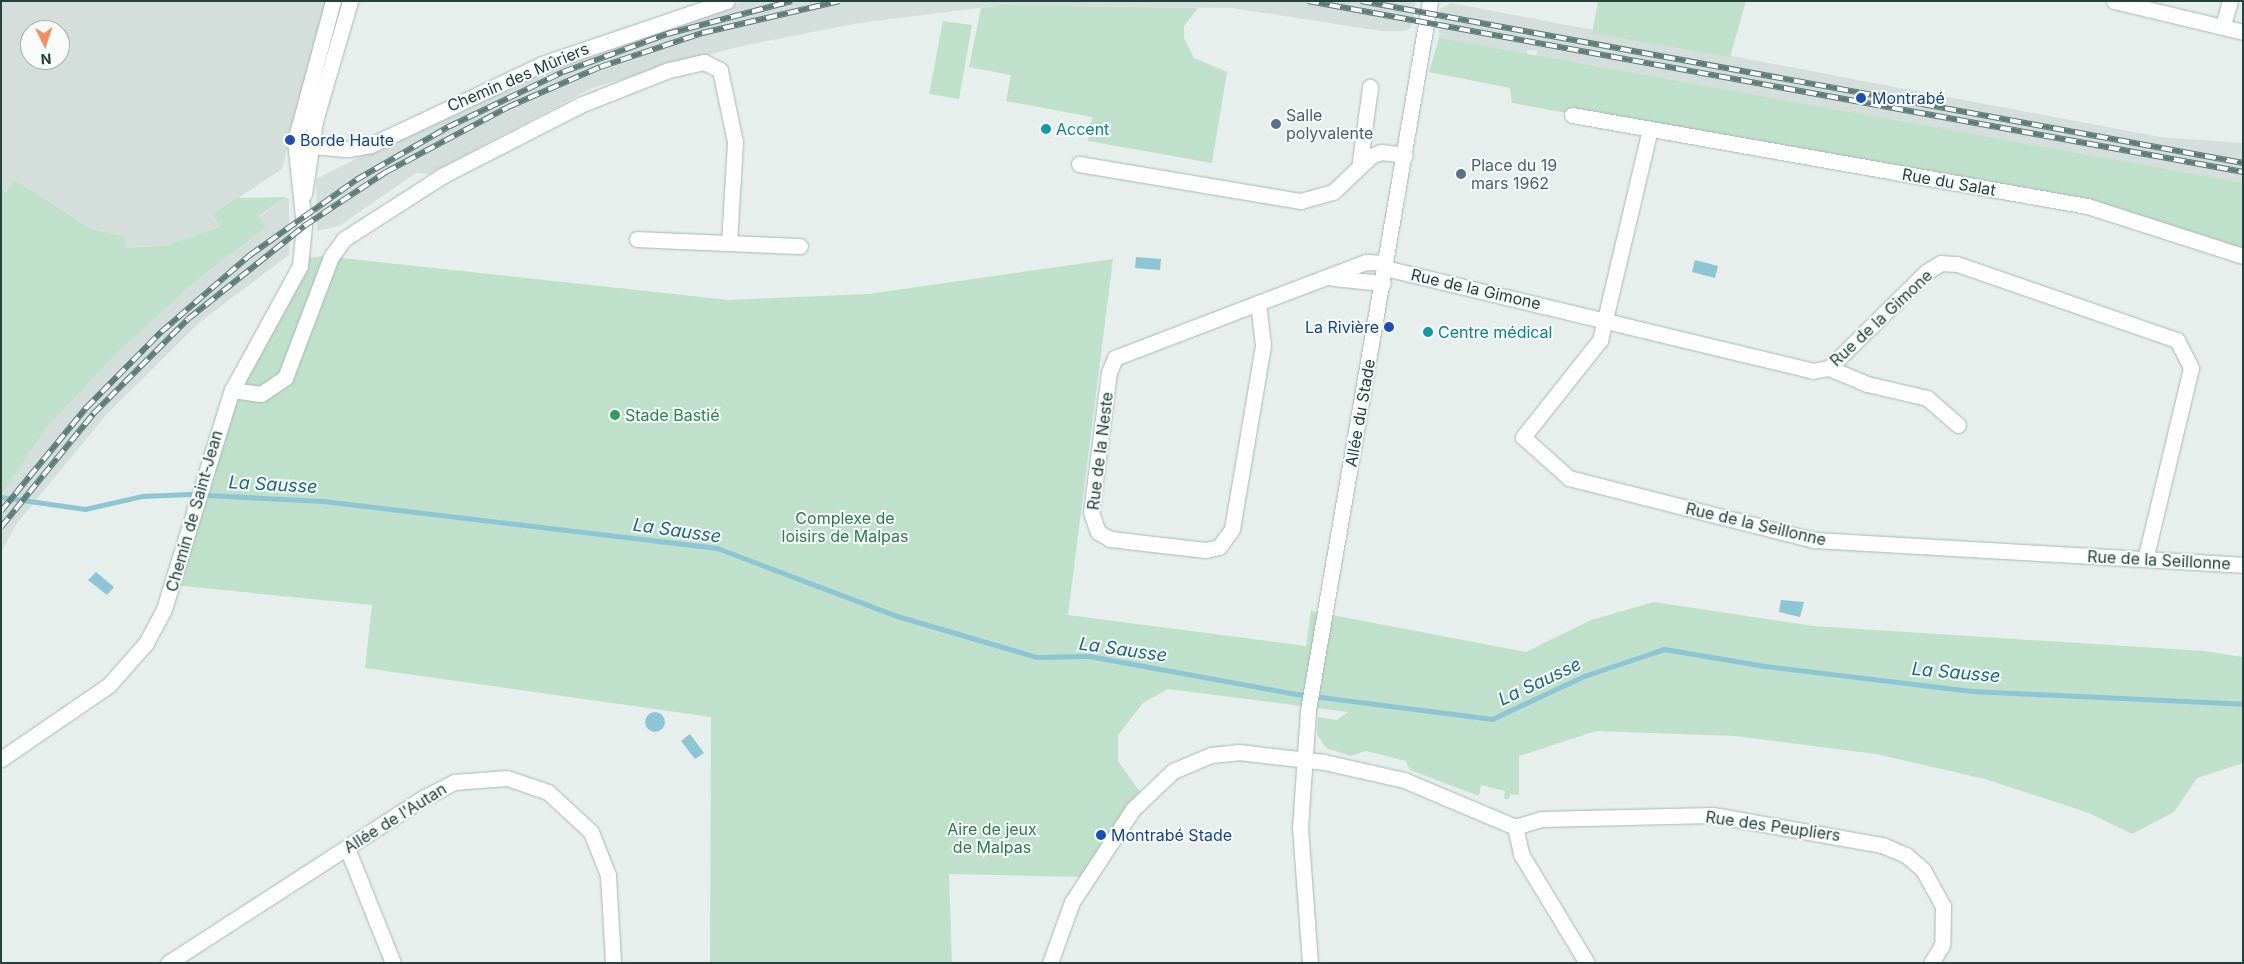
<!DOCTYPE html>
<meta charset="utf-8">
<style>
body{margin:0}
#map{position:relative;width:2244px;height:964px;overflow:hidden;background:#e6efec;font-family:Inter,sans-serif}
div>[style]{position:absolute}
.built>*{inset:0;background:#d4dfdb}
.green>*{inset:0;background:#bfe0ca}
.water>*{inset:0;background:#8dc5d5}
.round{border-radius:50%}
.stream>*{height:5px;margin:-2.5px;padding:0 2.5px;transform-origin:2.5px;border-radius:2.5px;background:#8dc5d5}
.roads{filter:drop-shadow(0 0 1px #a8b8b4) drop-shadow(0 0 1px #a8b8b4)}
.street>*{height:15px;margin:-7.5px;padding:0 7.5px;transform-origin:7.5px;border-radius:7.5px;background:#fff}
.secondary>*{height:15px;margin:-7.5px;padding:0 7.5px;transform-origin:7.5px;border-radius:7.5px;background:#fff}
.rail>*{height:5.5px;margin-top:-2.75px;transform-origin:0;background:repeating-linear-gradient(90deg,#f7fbf9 0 11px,#5f7d77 0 22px);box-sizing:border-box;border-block:1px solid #5f7d77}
.dots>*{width:14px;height:14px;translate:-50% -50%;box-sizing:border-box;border:2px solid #f7fbf9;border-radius:50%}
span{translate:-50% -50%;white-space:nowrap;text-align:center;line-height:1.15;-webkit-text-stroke:4px #f7fbf9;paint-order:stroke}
.street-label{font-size:16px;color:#24423c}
.transit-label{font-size:16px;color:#164399}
.left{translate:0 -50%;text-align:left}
.right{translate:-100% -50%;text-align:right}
.service-label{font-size:16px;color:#4e5e75}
.culture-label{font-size:16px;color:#0d838f}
.leisure-label{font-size:16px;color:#27864d}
.park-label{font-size:16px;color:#2c7b50}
.water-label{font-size:18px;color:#1b6981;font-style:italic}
.frame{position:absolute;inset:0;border:2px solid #24423c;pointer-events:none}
.north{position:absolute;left:20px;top:20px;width:50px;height:50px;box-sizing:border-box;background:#f7fbf9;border:1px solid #a3b1ad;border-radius:50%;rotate:176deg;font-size:14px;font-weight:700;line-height:20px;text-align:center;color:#24423c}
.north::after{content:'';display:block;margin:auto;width:18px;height:22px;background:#f58d5e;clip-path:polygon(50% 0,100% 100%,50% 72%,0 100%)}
</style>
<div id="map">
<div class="built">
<i style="clip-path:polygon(evenodd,1px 1px,326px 1px,282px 169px,214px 214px,220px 227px,168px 245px,125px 248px,125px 236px,91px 229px,14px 181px,6px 192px,1px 189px,1px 1px,30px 30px,60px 30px,60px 60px,30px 60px,30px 30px)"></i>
<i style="clip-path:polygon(745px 1px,1416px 1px,1411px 28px,1404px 31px,1381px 31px,1232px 8px,1003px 5px,859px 23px,737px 47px,592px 88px,447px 165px,429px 174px,416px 173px,339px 226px,317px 231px,316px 179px,492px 90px,648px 29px)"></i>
<i style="clip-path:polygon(1451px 3px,2160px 137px,2243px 143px,2243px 218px,1536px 56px,1537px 51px,1527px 50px,1525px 60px,1439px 38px,1440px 9px)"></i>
<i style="clip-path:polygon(285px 197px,289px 199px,289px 255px,200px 322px,107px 414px,18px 522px,1px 552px,1px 495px,47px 427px,119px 351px,197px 280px,266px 227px,259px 217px)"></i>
</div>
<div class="green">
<i style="clip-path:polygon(1598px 1px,1746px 1px,1730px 57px,1592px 33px)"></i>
<i style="clip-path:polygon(1003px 5px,1198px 8px,1184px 26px,1184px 38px,1194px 58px,1227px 72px,1212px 163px,1088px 141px,1092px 117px,1006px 101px,1011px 75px,969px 67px,981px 8px)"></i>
<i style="clip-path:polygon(943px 21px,972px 25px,959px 99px,929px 94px)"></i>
<i style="clip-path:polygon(1439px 38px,2243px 183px,2243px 257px,2117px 214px,1512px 103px,1510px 88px,1429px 72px)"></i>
<i style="clip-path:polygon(14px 180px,91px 229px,125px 236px,126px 248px,168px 245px,220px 227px,213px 214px,237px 198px,285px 197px,259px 216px,266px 227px,197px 280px,119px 351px,47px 427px,1px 495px,1px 189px,6px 192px)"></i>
<i style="clip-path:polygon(323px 256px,729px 300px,868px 294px,1113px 259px,1068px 615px,1306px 646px,1311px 611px,1526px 652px,1591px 620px,1654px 602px,1813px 626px,2204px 651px,2243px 657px,2243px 763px,2197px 778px,2174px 812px,2132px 834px,2089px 813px,1985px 779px,1876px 754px,1736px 736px,1596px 731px,1519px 756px,1519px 795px,1510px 794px,1509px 799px,1504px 799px,1505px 791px,1481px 785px,1479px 796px,1410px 770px,1406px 761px,1366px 751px,1351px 756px,1326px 748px,1317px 734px,1318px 717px,1337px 720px,1348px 712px,1168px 689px,1143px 703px,1118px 735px,1118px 761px,1143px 796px,1087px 877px,949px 874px,952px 963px,710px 963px,711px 717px,365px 668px,372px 605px,173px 585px,220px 424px,302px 259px)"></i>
</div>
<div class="water">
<i style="clip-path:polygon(1136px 257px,1161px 259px,1160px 270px,1135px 268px)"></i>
<i style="clip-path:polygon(1695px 260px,1718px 266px,1715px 278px,1692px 272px)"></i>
<i style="clip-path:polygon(96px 572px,114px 587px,107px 595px,88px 580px)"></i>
<i style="clip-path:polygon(1781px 600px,1804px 602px,1800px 617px,1779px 612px)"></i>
<i class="round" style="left:645px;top:712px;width:20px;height:20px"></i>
<i style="clip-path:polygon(690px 734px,704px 753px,695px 759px,681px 741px)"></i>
</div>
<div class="stream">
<i style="left:1px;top:497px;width:85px;rotate:8.1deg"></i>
<i style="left:85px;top:509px;width:58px;rotate:-12.8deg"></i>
<i style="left:142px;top:496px;width:47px;rotate:-2.4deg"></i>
<i style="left:189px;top:494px;width:134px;rotate:3deg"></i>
<i style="left:323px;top:501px;width:397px;rotate:6.8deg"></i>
<i style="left:717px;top:548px;width:192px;rotate:20.7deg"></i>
<i style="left:897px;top:616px;width:145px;rotate:16.4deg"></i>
<i style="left:1036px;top:657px;width:53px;rotate:-1.1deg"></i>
<i style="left:1089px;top:656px;width:211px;rotate:10.4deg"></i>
<i style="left:1297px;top:694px;width:197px;rotate:7.3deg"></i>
<i style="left:1492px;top:719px;width:102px;rotate:-25.1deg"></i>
<i style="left:1584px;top:676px;width:84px;rotate:-18.6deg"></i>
<i style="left:1664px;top:649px;width:102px;rotate:9.6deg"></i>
<i style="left:1765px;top:666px;width:208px;rotate:6.9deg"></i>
<i style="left:1971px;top:691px;width:272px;rotate:2.7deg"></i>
</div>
<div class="roads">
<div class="street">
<i style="left:2114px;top:1px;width:133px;rotate:13.5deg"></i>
<i style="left:2223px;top:25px;width:25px;rotate:-74deg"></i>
<i style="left:1572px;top:115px;width:523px;rotate:10.02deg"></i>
<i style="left:2087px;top:206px;width:164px;rotate:17.8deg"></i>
<i style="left:1650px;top:129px;width:217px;rotate:103.3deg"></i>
<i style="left:1600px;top:340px;width:124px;rotate:128.4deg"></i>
<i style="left:1523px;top:437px;width:62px;rotate:41.7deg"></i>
<i style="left:1569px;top:478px;width:253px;rotate:14.2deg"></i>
<i style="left:1814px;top:540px;width:430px;rotate:3.3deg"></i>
<i style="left:311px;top:146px;width:37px;rotate:5deg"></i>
<i style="left:348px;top:149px;width:23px;rotate:-10deg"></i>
<i style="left:371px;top:145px;width:189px;rotate:-25.3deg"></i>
<i style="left:542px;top:64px;width:195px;rotate:-18.8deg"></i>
<i style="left:1360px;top:161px;width:75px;rotate:-82.3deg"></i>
<i style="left:1079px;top:164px;width:225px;rotate:9.5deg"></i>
<i style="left:1301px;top:201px;width:33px;rotate:-16deg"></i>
<i style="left:1333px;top:192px;width:52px;rotate:-43.5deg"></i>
<i style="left:1371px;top:156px;width:11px;rotate:-22deg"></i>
<i style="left:1381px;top:152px;width:24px;rotate:7deg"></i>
<i style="left:637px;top:239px;width:163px;rotate:2.5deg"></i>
<i style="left:1385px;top:268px;width:440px;rotate:13.5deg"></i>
<i style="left:1813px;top:371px;width:16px;rotate:-11deg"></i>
<i style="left:1829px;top:368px;width:136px;rotate:-44.7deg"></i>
<i style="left:1926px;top:272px;width:17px;rotate:-31deg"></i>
<i style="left:1941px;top:263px;width:16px;rotate:4deg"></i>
<i style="left:1957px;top:264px;width:233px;rotate:19.1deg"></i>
<i style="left:2177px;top:340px;width:31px;rotate:63deg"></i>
<i style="left:2191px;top:368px;width:196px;rotate:103.5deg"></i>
<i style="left:1333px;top:278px;width:50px;rotate:5.7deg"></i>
<i style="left:1258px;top:303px;width:153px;rotate:159deg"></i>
<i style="left:1115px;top:358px;width:15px;rotate:113deg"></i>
<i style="left:1109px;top:372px;width:141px;rotate:97.3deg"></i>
<i style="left:1091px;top:512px;width:21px;rotate:71deg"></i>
<i style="left:1098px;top:532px;width:14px;rotate:30deg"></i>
<i style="left:1110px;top:539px;width:96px;rotate:6.6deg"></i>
<i style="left:1205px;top:550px;width:14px;rotate:-12deg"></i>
<i style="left:1219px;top:547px;width:22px;rotate:-54deg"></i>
<i style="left:1232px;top:529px;width:187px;rotate:-80.4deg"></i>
<i style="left:1263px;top:345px;width:42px;rotate:-96.8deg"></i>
<i style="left:1258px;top:303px;width:116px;rotate:-20.8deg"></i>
<i style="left:1366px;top:262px;width:20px;rotate:3deg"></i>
<i style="left:1829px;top:368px;width:41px;rotate:22.8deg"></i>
<i style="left:1867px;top:384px;width:62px;rotate:13.1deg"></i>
<i style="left:1927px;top:398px;width:41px;rotate:41.1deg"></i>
<i style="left:232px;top:390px;width:29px;rotate:8deg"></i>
<i style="left:261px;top:394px;width:29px;rotate:-34deg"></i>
<i style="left:285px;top:378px;width:129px;rotate:-69.2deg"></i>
<i style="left:331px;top:257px;width:22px;rotate:-54deg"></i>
<i style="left:344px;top:239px;width:117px;rotate:-32.7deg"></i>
<i style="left:442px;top:176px;width:155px;rotate:-27.2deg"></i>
<i style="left:580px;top:105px;width:96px;rotate:-21.5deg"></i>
<i style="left:669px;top:70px;width:36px;rotate:-13deg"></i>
<i style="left:704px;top:62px;width:18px;rotate:27deg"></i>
<i style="left:720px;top:70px;width:74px;rotate:78.2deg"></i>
<i style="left:735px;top:142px;width:101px;rotate:93.4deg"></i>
<i style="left:1515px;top:827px;width:27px;rotate:-17deg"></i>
<i style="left:1541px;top:819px;width:172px;rotate:-1.3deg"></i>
<i style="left:1713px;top:815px;width:172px;rotate:10.1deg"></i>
<i style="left:1882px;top:845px;width:26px;rotate:23deg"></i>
<i style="left:1906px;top:855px;width:23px;rotate:41deg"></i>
<i style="left:1923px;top:870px;width:41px;rotate:60.9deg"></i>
<i style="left:1943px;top:906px;width:39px;rotate:91deg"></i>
<i style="left:1942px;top:945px;width:21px;rotate:121deg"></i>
<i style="left:1515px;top:827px;width:28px;rotate:77deg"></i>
<i style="left:1521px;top:854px;width:127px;rotate:58.8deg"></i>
<i style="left:347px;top:848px;width:124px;rotate:68.2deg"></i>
<i style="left:168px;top:963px;width:304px;rotate:-32.9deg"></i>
<i style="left:423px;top:798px;width:35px;rotate:-27deg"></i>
<i style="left:454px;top:782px;width:53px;rotate:-4.3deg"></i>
<i style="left:507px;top:778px;width:43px;rotate:18.9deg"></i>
<i style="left:548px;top:792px;width:59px;rotate:42.9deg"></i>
<i style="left:591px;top:832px;width:46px;rotate:68.4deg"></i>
<i style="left:608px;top:875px;width:88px;rotate:86.7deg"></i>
<i style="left:1050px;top:963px;width:65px;rotate:-70.2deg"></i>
<i style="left:1072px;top:902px;width:111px;rotate:-56.7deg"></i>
<i style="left:1133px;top:809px;width:55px;rotate:-43.5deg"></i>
<i style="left:1173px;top:771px;width:41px;rotate:-22.8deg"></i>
<i style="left:1211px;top:755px;width:27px;rotate:-6deg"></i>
<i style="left:1238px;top:752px;width:87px;rotate:6.6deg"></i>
<i style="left:1324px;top:762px;width:82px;rotate:12.7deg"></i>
<i style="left:1404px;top:780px;width:121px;rotate:22.9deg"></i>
<i style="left:1310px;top:963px;width:135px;rotate:-94.2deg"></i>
<i style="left:1300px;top:828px;width:118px;rotate:-86.1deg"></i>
<i style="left:1308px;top:710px;width:719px;rotate:-80.24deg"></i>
</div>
<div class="secondary">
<i style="left:304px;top:194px;width:74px;rotate:-81.4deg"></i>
<i style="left:315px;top:121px;width:125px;rotate:-73.7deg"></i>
<i style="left:1px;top:759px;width:131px;rotate:-34.4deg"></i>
<i style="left:109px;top:685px;width:56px;rotate:-48.6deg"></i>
<i style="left:146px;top:643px;width:38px;rotate:-62deg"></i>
<i style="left:164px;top:609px;width:229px;rotate:-72.8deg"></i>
<i style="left:232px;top:390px;width:141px;rotate:-61.3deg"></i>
<i style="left:300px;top:266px;width:40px;rotate:-84.3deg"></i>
<i style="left:304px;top:226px;width:85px;rotate:-96deg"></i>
<i style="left:295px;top:141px;width:145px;rotate:-74.8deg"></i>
</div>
</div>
<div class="rail">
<i style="left:1308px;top:1px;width:951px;rotate:10.36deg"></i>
<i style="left:1361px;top:1px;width:897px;rotate:10.41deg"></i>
<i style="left:1px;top:511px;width:134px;rotate:-50.5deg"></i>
<i style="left:86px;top:408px;width:107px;rotate:-45.4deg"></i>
<i style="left:161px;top:332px;width:118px;rotate:-40.9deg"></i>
<i style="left:250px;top:255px;width:130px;rotate:-35.3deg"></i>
<i style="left:356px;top:180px;width:106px;rotate:-29.9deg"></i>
<i style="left:448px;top:127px;width:127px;rotate:-25.6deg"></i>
<i style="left:563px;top:72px;width:111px;rotate:-20.1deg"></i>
<i style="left:667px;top:34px;width:129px;rotate:-14.8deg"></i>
<i style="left:1px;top:527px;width:146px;rotate:-50.8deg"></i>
<i style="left:93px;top:414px;width:134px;rotate:-45deg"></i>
<i style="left:188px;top:319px;width:149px;rotate:-38.7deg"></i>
<i style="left:304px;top:226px;width:98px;rotate:-33.4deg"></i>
<i style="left:386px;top:172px;width:138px;rotate:-28deg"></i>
<i style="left:508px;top:107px;width:100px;rotate:-23.5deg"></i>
<i style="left:600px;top:67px;width:108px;rotate:-18.4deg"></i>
<i style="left:702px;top:33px;width:141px;rotate:-13.1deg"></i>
</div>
<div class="dots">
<i style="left:1861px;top:98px;background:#1a4fb4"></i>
<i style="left:1276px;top:124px;background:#5c6f8a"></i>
<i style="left:1046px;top:129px;background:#0f9aa8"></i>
<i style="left:290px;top:140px;background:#1a4fb4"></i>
<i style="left:1461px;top:174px;background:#5c6f8a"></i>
<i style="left:1389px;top:327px;background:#1a4fb4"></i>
<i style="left:1428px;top:332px;background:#0f9aa8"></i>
<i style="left:615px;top:415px;background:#2e9e5b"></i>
<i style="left:1101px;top:835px;background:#1a4fb4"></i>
</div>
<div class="street-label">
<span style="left:518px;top:77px;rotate:-23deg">Chemin des Mûriers</span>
<span style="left:1949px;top:182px;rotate:10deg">Rue du Salat</span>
<span style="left:1476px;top:289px;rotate:13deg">Rue de la Gimone</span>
<span style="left:1881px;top:318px;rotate:-43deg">Rue de la Gimone</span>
<span style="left:1360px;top:413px;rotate:-80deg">Allée du Stade</span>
<span style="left:1100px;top:451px;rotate:-83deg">Rue de la Neste</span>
<span style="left:194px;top:511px;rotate:-74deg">Chemin de Saint-Jean</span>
<span style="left:1756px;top:524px;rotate:13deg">Rue de la Seillonne</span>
<span style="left:2159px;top:560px;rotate:3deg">Rue de la Seillonne</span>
<span style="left:395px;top:818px;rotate:-32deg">Allée de l'Autan</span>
<span style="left:1773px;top:826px;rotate:8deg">Rue des Peupliers</span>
</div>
<div class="transit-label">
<span class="left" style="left:1872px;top:98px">Montrabé</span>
<span class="left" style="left:300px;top:140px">Borde Haute</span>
<span class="right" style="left:1379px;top:327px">La Rivière</span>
<span class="left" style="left:1111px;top:835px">Montrabé Stade</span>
</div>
<div class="service-label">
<span class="left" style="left:1286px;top:124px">Salle<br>polyvalente</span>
<span class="left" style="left:1471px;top:174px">Place du 19<br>mars 1962</span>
</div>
<div class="culture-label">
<span class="left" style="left:1056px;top:129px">Accent</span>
<span class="left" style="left:1438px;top:332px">Centre médical</span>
</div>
<div class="leisure-label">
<span class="left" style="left:625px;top:415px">Stade Bastié</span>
</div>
<div class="park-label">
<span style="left:845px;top:527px">Complexe de<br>loisirs de Malpas</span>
<span style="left:992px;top:838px">Aire de jeux<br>de Malpas</span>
</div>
<div class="water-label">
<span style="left:273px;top:485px;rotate:3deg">La Sausse</span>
<span style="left:677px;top:531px;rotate:8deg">La Sausse</span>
<span style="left:1123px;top:650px;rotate:8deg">La Sausse</span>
<span style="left:1956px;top:673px;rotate:5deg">La Sausse</span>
<span style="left:1540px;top:682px;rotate:-25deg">La Sausse</span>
</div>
<div class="frame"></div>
<div class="north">N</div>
</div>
